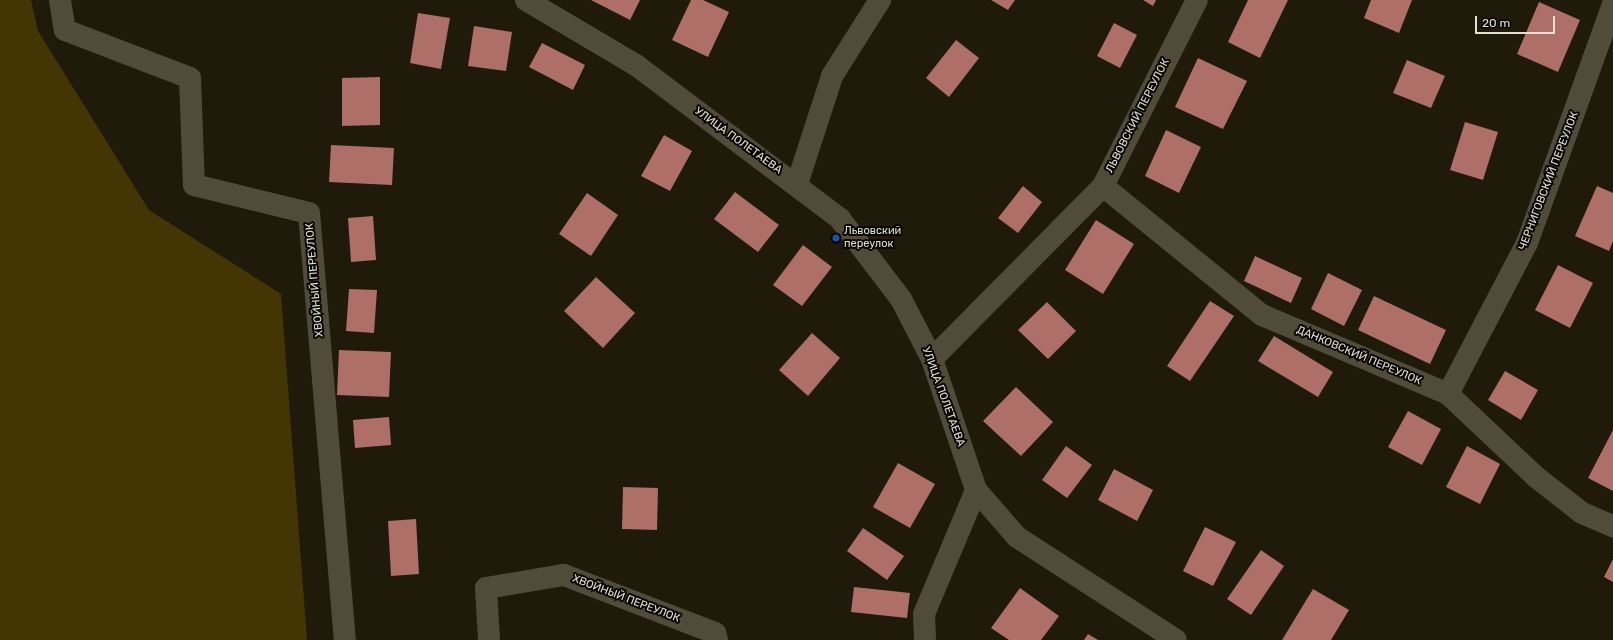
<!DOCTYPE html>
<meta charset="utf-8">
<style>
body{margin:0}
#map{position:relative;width:1613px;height:640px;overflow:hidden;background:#1f1a09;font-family:Rubik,sans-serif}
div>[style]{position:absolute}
.green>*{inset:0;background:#433604}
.building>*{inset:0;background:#ad6f67}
.minor>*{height:22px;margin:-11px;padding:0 11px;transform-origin:11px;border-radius:11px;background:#514b39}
.dots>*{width:11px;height:11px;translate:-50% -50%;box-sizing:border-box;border:2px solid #070602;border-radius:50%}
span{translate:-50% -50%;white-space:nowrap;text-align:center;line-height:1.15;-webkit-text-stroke:4px #070602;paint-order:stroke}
.street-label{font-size:11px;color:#e3dfd4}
.poi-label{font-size:11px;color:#e3dfd4}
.left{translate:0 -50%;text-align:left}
.scale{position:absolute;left:1475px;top:16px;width:80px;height:18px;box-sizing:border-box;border:2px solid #e3dfd4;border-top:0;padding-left:5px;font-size:12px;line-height:14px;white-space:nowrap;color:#e3dfd4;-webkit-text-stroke:3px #070602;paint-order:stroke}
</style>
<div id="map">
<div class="green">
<i style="clip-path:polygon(0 0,31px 0,38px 31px,149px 210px,281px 294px,307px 640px,0 640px)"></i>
</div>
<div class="building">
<i style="clip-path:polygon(591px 0,640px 0,630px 20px)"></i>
<i style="clip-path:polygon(691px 0,703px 0,729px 12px,708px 57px,672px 40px)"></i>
<i style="clip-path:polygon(991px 0,1015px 0,1008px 10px)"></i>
<i style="clip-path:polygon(1143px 0,1156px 0,1153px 6px)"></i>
<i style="clip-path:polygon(1248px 0,1288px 0,1260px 58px,1228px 42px)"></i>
<i style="clip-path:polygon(1371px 0,1412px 0,1399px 33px,1364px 18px)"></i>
<i style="clip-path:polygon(1539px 2px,1580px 20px,1558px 72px,1517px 54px)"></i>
<i style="clip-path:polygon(418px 13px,450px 18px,441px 69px,410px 63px)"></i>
<i style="clip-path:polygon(1114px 23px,1137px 35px,1120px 68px,1097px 56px)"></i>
<i style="clip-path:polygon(474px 26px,512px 32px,506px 71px,468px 66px)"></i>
<i style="clip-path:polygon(956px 40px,979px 58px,949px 97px,926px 78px)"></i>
<i style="clip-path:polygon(542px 43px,585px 65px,573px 90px,529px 67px)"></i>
<i style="clip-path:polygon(1198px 58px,1247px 81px,1223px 129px,1175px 107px)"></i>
<i style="clip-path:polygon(1407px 60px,1445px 76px,1431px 108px,1393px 93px)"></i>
<i style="clip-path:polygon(380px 77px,380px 125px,342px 126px,342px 78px)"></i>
<i style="clip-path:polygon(1465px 122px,1498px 132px,1483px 180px,1450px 170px)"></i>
<i style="clip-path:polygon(1166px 130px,1201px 147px,1179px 193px,1145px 176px)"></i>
<i style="clip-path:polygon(664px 135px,692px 151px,670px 191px,641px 176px)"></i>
<i style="clip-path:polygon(331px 145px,394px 148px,392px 185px,329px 182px)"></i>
<i style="clip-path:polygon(1023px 186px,1042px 202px,1018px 233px,998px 218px)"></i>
<i style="clip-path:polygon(1597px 186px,1613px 193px,1613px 241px,1609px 251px,1575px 236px)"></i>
<i style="clip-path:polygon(735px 192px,779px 225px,758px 252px,714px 219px)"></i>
<i style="clip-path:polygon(587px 193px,618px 215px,591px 256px,559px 234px)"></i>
<i style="clip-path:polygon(373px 216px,376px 260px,351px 262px,348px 218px)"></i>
<i style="clip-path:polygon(1096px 220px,1134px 244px,1103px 294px,1065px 270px)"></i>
<i style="clip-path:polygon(803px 245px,832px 267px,802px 306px,773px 285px)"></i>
<i style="clip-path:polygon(1255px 256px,1302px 278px,1291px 303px,1244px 281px)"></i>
<i style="clip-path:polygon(1558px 265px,1593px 283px,1570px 328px,1535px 310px)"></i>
<i style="clip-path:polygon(1328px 273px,1362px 290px,1344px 326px,1311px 309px)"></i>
<i style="clip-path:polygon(596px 277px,635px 313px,603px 348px,564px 311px)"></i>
<i style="clip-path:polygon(349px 289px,377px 290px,374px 333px,346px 331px)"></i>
<i style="clip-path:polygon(1374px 296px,1446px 330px,1430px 364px,1358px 330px)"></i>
<i style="clip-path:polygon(1210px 301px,1234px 316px,1190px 381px,1167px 366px)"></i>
<i style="clip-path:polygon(1047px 302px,1076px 331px,1048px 359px,1018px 330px)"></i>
<i style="clip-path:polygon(812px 333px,840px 358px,808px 396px,779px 370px)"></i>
<i style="clip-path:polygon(1274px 336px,1333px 372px,1318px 397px,1258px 361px)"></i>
<i style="clip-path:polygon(339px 350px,391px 352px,389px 397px,337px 395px)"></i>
<i style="clip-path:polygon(1505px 371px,1538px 390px,1521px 420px,1488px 400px)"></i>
<i style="clip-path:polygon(1016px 387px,1053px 422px,1021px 456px,983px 421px)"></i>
<i style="clip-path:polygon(1408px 411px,1441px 429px,1422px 465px,1388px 447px)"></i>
<i style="clip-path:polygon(389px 417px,391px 445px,355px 448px,353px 420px)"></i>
<i style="clip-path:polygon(1613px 430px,1613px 491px,1588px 478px)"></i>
<i style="clip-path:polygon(1066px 446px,1092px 465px,1067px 498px,1042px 480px)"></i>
<i style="clip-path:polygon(1467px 446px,1500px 464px,1480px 504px,1446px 487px)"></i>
<i style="clip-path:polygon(898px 463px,935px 484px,910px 528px,873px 507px)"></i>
<i style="clip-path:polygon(1114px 469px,1153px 490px,1137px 521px,1098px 500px)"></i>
<i style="clip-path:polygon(623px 487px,658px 488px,657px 530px,622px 529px)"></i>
<i style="clip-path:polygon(416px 519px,419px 574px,391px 576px,388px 521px)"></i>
<i style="clip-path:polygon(1205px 527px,1236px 542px,1213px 586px,1183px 571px)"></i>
<i style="clip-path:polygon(863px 528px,904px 556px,887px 580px,847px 551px)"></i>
<i style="clip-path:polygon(1261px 550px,1284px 566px,1251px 615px,1227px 599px)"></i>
<i style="clip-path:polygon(1613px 559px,1613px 582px,1604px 577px)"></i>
<i style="clip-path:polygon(854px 587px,910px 593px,907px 618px,851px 612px)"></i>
<i style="clip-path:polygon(1020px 588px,1059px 616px,1041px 640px,1009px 640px,991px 628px)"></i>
<i style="clip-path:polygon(1313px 589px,1349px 610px,1331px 640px,1282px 640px)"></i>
<i style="clip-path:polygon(1088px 634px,1098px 640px,1084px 640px)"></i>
</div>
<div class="minor">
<i style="left:60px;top:0;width:30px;rotate:81deg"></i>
<i style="left:65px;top:30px;width:134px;rotate:21deg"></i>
<i style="left:190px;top:78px;width:107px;rotate:87.9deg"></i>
<i style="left:194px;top:185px;width:118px;rotate:13.7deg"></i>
<i style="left:309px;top:213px;width:429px;rotate:85.2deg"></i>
<i style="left:526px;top:0;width:128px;rotate:30.6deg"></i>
<i style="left:636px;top:65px;width:256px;rotate:37deg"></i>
<i style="left:840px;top:219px;width:101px;rotate:52.7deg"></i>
<i style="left:901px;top:299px;width:68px;rotate:62.7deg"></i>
<i style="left:932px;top:359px;width:138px;rotate:71.4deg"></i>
<i style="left:976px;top:490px;width:62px;rotate:48.9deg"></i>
<i style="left:1017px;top:537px;width:189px;rotate:32.9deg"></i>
<i style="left:797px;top:184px;width:114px;rotate:-72deg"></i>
<i style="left:832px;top:76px;width:90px;rotate:-57.7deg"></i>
<i style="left:1103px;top:186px;width:205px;rotate:39.1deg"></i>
<i style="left:1262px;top:315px;width:202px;rotate:23deg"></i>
<i style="left:1448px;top:394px;width:121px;rotate:43.3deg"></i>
<i style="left:1536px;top:477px;width:58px;rotate:38deg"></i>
<i style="left:1582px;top:513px;width:34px;rotate:23deg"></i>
<i style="left:932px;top:359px;width:243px;rotate:-45.3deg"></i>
<i style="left:1103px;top:186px;width:208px;rotate:-63.2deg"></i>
<i style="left:1448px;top:394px;width:170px;rotate:-62.4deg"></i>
<i style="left:1527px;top:243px;width:254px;rotate:-70.2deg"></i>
<i style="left:489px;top:640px;width:52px;rotate:-93.3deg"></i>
<i style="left:486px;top:588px;width:79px;rotate:-9.5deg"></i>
<i style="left:564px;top:575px;width:162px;rotate:21deg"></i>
<i style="left:715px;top:633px;width:7px;rotate:74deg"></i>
<i style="left:925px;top:640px;width:26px;rotate:-92deg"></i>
<i style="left:924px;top:614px;width:134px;rotate:-67.2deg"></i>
</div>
<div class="dots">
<i style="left:836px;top:238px;background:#1a4fb4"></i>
</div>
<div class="street-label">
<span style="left:1138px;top:116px;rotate:-63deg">ЛЬВОВСКИЙ ПЕРЕУЛОК</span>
<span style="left:738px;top:141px;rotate:36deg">УЛИЦА ПОЛЕТАЕВА</span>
<span style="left:1549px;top:181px;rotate:-69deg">ЧЕРНИГОВСКИЙ ПЕРЕУЛОК</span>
<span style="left:315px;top:280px;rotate:-95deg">ХВОЙНЫЙ ПЕРЕУЛОК</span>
<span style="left:1359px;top:356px;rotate:23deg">ДАНКОВСКИЙ ПЕРЕУЛОК</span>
<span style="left:943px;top:397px;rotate:70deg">УЛИЦА ПОЛЕТАЕВА</span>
<span style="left:626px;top:599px;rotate:21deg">ХВОЙНЫЙ ПЕРЕУЛОК</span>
</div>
<div class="poi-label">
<span class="left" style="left:844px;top:238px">Львовский<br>переулок</span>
</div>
<div class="scale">20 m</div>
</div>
